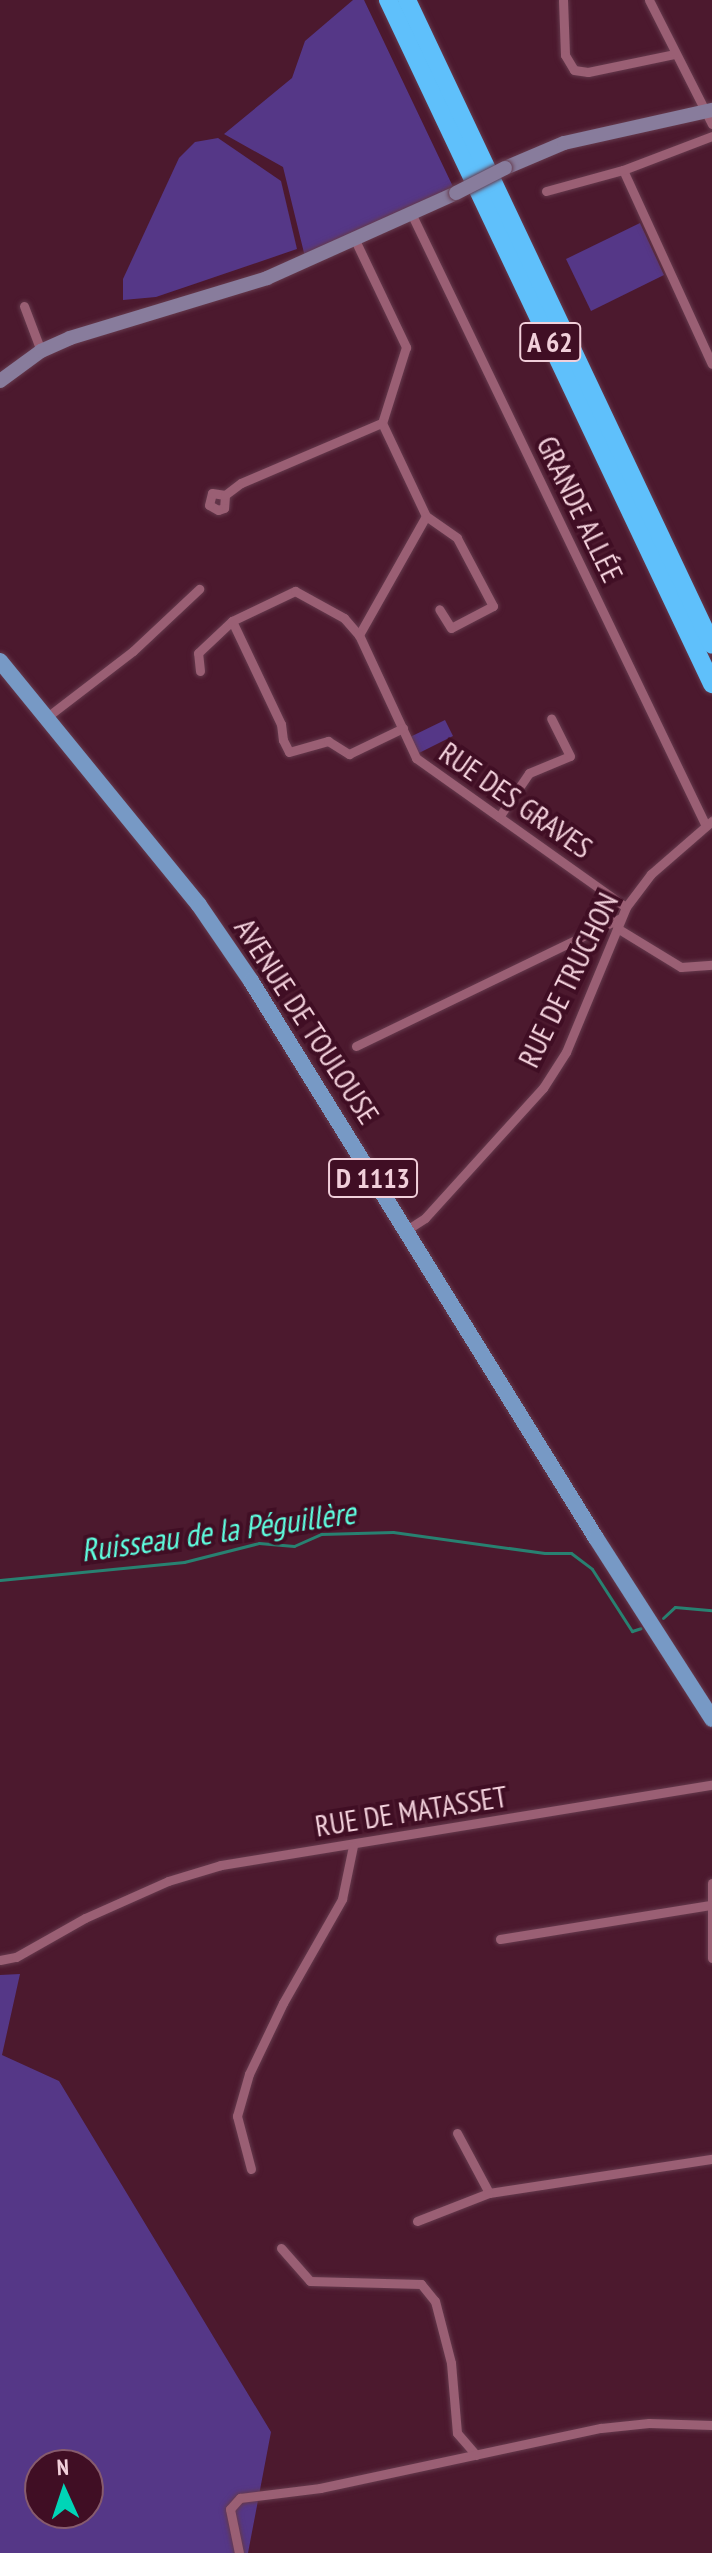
<!DOCTYPE html>
<meta charset="utf-8">
<style>
body{margin:0}
#map{position:relative;width:712px;height:2553px;overflow:hidden;background:#4c192e;font-family:"PT Sans Narrow",sans-serif}
div>[style]{position:absolute}
.green>*{inset:0;background:#553787}
.stream>*{height:3px;margin:-1.5px;padding:0 1.5px;transform-origin:1.5px;border-radius:1.5px;background:#288171}
.roads{filter:drop-shadow(0 0 2px #653a4d) drop-shadow(0 0 2px #653a4d)}
.street>*{height:9px;margin:-4.5px;padding:0 4.5px;transform-origin:4.5px;border-radius:4.5px;background:#9a5f74}
.secondary>*{height:14px;margin:-7px;padding:0 7px;transform-origin:7px;border-radius:7px;background:#887c9c}
.primary>*{height:16px;margin:-8px;padding:0 8px;transform-origin:8px;border-radius:8px;background:#7799c5}
.highway>*{height:18px;margin:-9px;padding:0 9px;transform-origin:9px;border-radius:9px;background:#5fc0fb}
.bridges{filter:drop-shadow(0 0 2px #653a4d) drop-shadow(0 0 2px #653a4d)}
.secondary-bridge>*{height:14px;margin:-7px;padding:0 7px;transform-origin:7px;border-radius:7px;background:#887c9c}
span{translate:-50% -50%;white-space:nowrap;text-align:center;line-height:1.15;-webkit-text-stroke:8px #400e24;paint-order:stroke}
.shield-label span{padding:2px 6px;background:#400e24;border:2px solid;border-radius:6px;-webkit-text-stroke-width:0}
.shield-label{font-size:28px;color:#f1cfda;font-weight:700}
.street-label{font-size:30px;color:#f1cfda}
.water-label{font-size:32px;color:#5fffe0;font-style:italic}
.north{position:absolute;left:24px;top:2449px;width:80px;height:80px;box-sizing:border-box;background:#400e24;border:2px solid #875b6d;border-radius:50%;rotate:357deg;font-size:22px;font-weight:700;line-height:32px;text-align:center;color:#f1cfda}
.north::after{content:'';display:block;margin:auto;width:28px;height:36px;background:#00d5b7;clip-path:polygon(50% 0,100% 100%,50% 72%,0 100%)}
</style>
<div id="map">
<div class="green">
<i style="clip-path:polygon(353px 0,364px 0,456px 193px,306px 261px,283px 167px,224px 134px,292px 78px,305px 41px)"></i>
<i style="clip-path:polygon(218px 138px,281px 181px,297px 249px,156px 297px,123px 300px,123px 279px,179px 158px,195px 142px)"></i>
<i style="clip-path:polygon(640px 223px,664px 275px,591px 311px,566px 259px)"></i>
<i style="clip-path:polygon(445px 720px,453px 736px,417px 754px,410px 737px)"></i>
<i style="clip-path:polygon(evenodd,20px 1974px,2px 2055px,59px 2081px,271px 2432px,248px 2553px,0 2553px,0 1975px,20px 1974px,40px 2465px,88px 2465px,88px 2513px,40px 2513px,40px 2465px)"></i>
</div>
<div class="stream">
<i style="left:0;top:1580px;width:185px;rotate:-5.6deg"></i>
<i style="left:184px;top:1562px;width:77px;rotate:-14.2deg"></i>
<i style="left:259px;top:1543px;width:35px;rotate:5deg"></i>
<i style="left:294px;top:1546px;width:30px;rotate:-24deg"></i>
<i style="left:321px;top:1534px;width:72px;rotate:-1.6deg"></i>
<i style="left:393px;top:1532px;width:153px;rotate:7.9deg"></i>
<i style="left:545px;top:1553px;width:26px"></i>
<i style="left:571px;top:1553px;width:26px;rotate:37deg"></i>
<i style="left:592px;top:1569px;width:74px;rotate:57.2deg"></i>
<i style="left:632px;top:1631px;width:9px;rotate:-18deg"></i>
<i style="left:663px;top:1618px;width:16px;rotate:-43deg"></i>
<i style="left:675px;top:1607px;width:37px;rotate:5deg"></i>
</div>
<div class="roads">
<div class="street">
<i style="left:563px;top:0;width:55px;rotate:87.9deg"></i>
<i style="left:565px;top:55px;width:17px;rotate:59deg"></i>
<i style="left:574px;top:70px;width:14px;rotate:8deg"></i>
<i style="left:588px;top:72px;width:89px;rotate:-11.7deg"></i>
<i style="left:649px;top:0;width:139px;rotate:63.1deg"></i>
<i style="left:623px;top:170px;width:213px;rotate:65.4deg"></i>
<i style="left:546px;top:191px;width:80px;rotate:-15.3deg"></i>
<i style="left:623px;top:170px;width:95px;rotate:-20.9deg"></i>
<i style="left:411px;top:213px;width:680px;rotate:64.3deg"></i>
<i style="left:355px;top:240px;width:119px;rotate:64.5deg"></i>
<i style="left:406px;top:347px;width:80px;rotate:107.5deg"></i>
<i style="left:382px;top:423px;width:103px;rotate:64.7deg"></i>
<i style="left:426px;top:516px;width:137px;rotate:119.4deg"></i>
<i style="left:359px;top:635px;width:136px;rotate:65.1deg"></i>
<i style="left:416px;top:758px;width:257px;rotate:35.4deg"></i>
<i style="left:24px;top:306px;width:48px;rotate:69.3deg"></i>
<i style="left:225px;top:495px;width:13px;rotate:94deg"></i>
<i style="left:224px;top:508px;width:6px;rotate:162deg"></i>
<i style="left:218px;top:510px;width:10px;rotate:-151deg"></i>
<i style="left:209px;top:505px;width:12px;rotate:-76deg"></i>
<i style="left:212px;top:493px;width:13px;rotate:9deg"></i>
<i style="left:225px;top:495px;width:20px;rotate:-37deg"></i>
<i style="left:241px;top:483px;width:153px;rotate:-23.1deg"></i>
<i style="left:426px;top:516px;width:38px;rotate:35deg"></i>
<i style="left:457px;top:538px;width:77px;rotate:62.1deg"></i>
<i style="left:493px;top:606px;width:47px;rotate:152.4deg"></i>
<i style="left:451px;top:628px;width:22px;rotate:-122deg"></i>
<i style="left:232px;top:621px;width:114px;rotate:64.6deg"></i>
<i style="left:281px;top:724px;width:16px;rotate:83deg"></i>
<i style="left:283px;top:740px;width:13px;rotate:63deg"></i>
<i style="left:289px;top:752px;width:41px;rotate:-15.8deg"></i>
<i style="left:328px;top:741px;width:25px;rotate:32deg"></i>
<i style="left:349px;top:754px;width:60px;rotate:-25.7deg"></i>
<i style="left:200px;top:671px;width:18px;rotate:-96deg"></i>
<i style="left:198px;top:653px;width:47px;rotate:-43.3deg"></i>
<i style="left:232px;top:621px;width:70px;rotate:-25.5deg"></i>
<i style="left:295px;top:591px;width:56px;rotate:28.9deg"></i>
<i style="left:344px;top:618px;width:23px;rotate:49deg"></i>
<i style="left:47px;top:717px;width:108px;rotate:-37.5deg"></i>
<i style="left:133px;top:651px;width:91px;rotate:-43.2deg"></i>
<i style="left:499px;top:817px;width:53px;rotate:-55.7deg"></i>
<i style="left:529px;top:773px;width:44px;rotate:-22.5deg"></i>
<i style="left:570px;top:756px;width:42px;rotate:-116.6deg"></i>
<i style="left:617px;top:928px;width:75px;rotate:31.4deg"></i>
<i style="left:681px;top:967px;width:31px;rotate:-4deg"></i>
<i style="left:356px;top:1046px;width:294px;rotate:-25.8deg"></i>
<i style="left:405px;top:1231px;width:24px;rotate:-33deg"></i>
<i style="left:425px;top:1218px;width:176px;rotate:-47.8deg"></i>
<i style="left:543px;top:1088px;width:43px;rotate:-57.4deg"></i>
<i style="left:566px;top:1052px;width:157px;rotate:-67.5deg"></i>
<i style="left:626px;top:907px;width:41px;rotate:-52.9deg"></i>
<i style="left:651px;top:874px;width:81px;rotate:-41deg"></i>
<i style="left:712px;top:1883px;width:75px;rotate:90deg"></i>
<i style="left:500px;top:1939px;width:213px;rotate:-9.2deg"></i>
<i style="left:0;top:1960px;width:16px;rotate:-11deg"></i>
<i style="left:16px;top:1957px;width:79px;rotate:-29.5deg"></i>
<i style="left:85px;top:1918px;width:91px;rotate:-24deg"></i>
<i style="left:168px;top:1881px;width:55px;rotate:-16.8deg"></i>
<i style="left:221px;top:1865px;width:497px;rotate:-9.3deg"></i>
<i style="left:457px;top:2133px;width:68px;rotate:61.9deg"></i>
<i style="left:489px;top:2193px;width:226px;rotate:-8.7deg"></i>
<i style="left:251px;top:2169px;width:55px;rotate:-104.8deg"></i>
<i style="left:237px;top:2116px;width:44px;rotate:-74.1deg"></i>
<i style="left:249px;top:2074px;width:79px;rotate:-64.4deg"></i>
<i style="left:283px;top:2003px;width:120px;rotate:-60.4deg"></i>
<i style="left:342px;top:1899px;width:54px;rotate:-78.3deg"></i>
<i style="left:417px;top:2221px;width:77px;rotate:-21.3deg"></i>
<i style="left:281px;top:2248px;width:44px;rotate:48.7deg"></i>
<i style="left:310px;top:2281px;width:111px;rotate:1.5deg"></i>
<i style="left:421px;top:2284px;width:22px;rotate:51deg"></i>
<i style="left:435px;top:2301px;width:64px;rotate:75.5deg"></i>
<i style="left:451px;top:2363px;width:70px;rotate:85.1deg"></i>
<i style="left:457px;top:2433px;width:29px;rotate:49deg"></i>
<i style="left:239px;top:2553px;width:45px;rotate:-101.6deg"></i>
<i style="left:230px;top:2509px;width:15px;rotate:-48deg"></i>
<i style="left:240px;top:2498px;width:81px;rotate:-7.1deg"></i>
<i style="left:320px;top:2488px;width:287px;rotate:-12.1deg"></i>
<i style="left:601px;top:2428px;width:48px;rotate:-5.9deg"></i>
<i style="left:649px;top:2423px;width:63px;rotate:1.8deg"></i>
</div>
<div class="secondary">
<i style="left:505px;top:168px;width:64px;rotate:-23deg"></i>
<i style="left:564px;top:143px;width:152px;rotate:-12.6deg"></i>
<i style="left:0;top:381px;width:51px;rotate:-36.2deg"></i>
<i style="left:41px;top:351px;width:32px;rotate:-24deg"></i>
<i style="left:70px;top:338px;width:206px;rotate:-16.9deg"></i>
<i style="left:267px;top:278px;width:207px;rotate:-24.2deg"></i>
</div>
<div class="primary">
<i style="left:0;top:661px;width:315px;rotate:50.8deg"></i>
<i style="left:199px;top:905px;width:92px;rotate:55.6deg"></i>
<i style="left:251px;top:981px;width:655px;rotate:58.23deg"></i>
<i style="left:596px;top:1538px;width:215px;rotate:57.3deg"></i>
</div>
<div class="highway">
<i style="left:388px;top:0;width:757px;rotate:64.65deg"></i>
<i style="left:407px;top:0;width:713px;rotate:64.69deg"></i>
</div>
</div>
<div class="bridges">
<div class="secondary-bridge">
<i style="left:456px;top:193px;width:55px;rotate:-27deg"></i>
</div>
</div>
<div class="shield-label">
<span style="left:550px;top:342px">A 62</span>
<span style="left:373px;top:1178px">D 1113</span>
</div>
<div class="street-label">
<span style="left:580px;top:509px;rotate:64deg">GRANDE ALLÉE</span>
<span style="left:516px;top:800px;rotate:35deg">RUE DES GRAVES</span>
<span style="left:568px;top:980px;rotate:-64deg">RUE DE TRUCHON</span>
<span style="left:307px;top:1021px;rotate:57deg">AVENUE DE TOULOUSE</span>
<span style="left:411px;top:1811px;rotate:-9deg">RUE DE MATASSET</span>
</div>
<div class="water-label">
<span style="left:218px;top:1531px;rotate:-8deg">Ruisseau de la Péguillère</span>
</div>
<div class="north">N</div>
</div>
